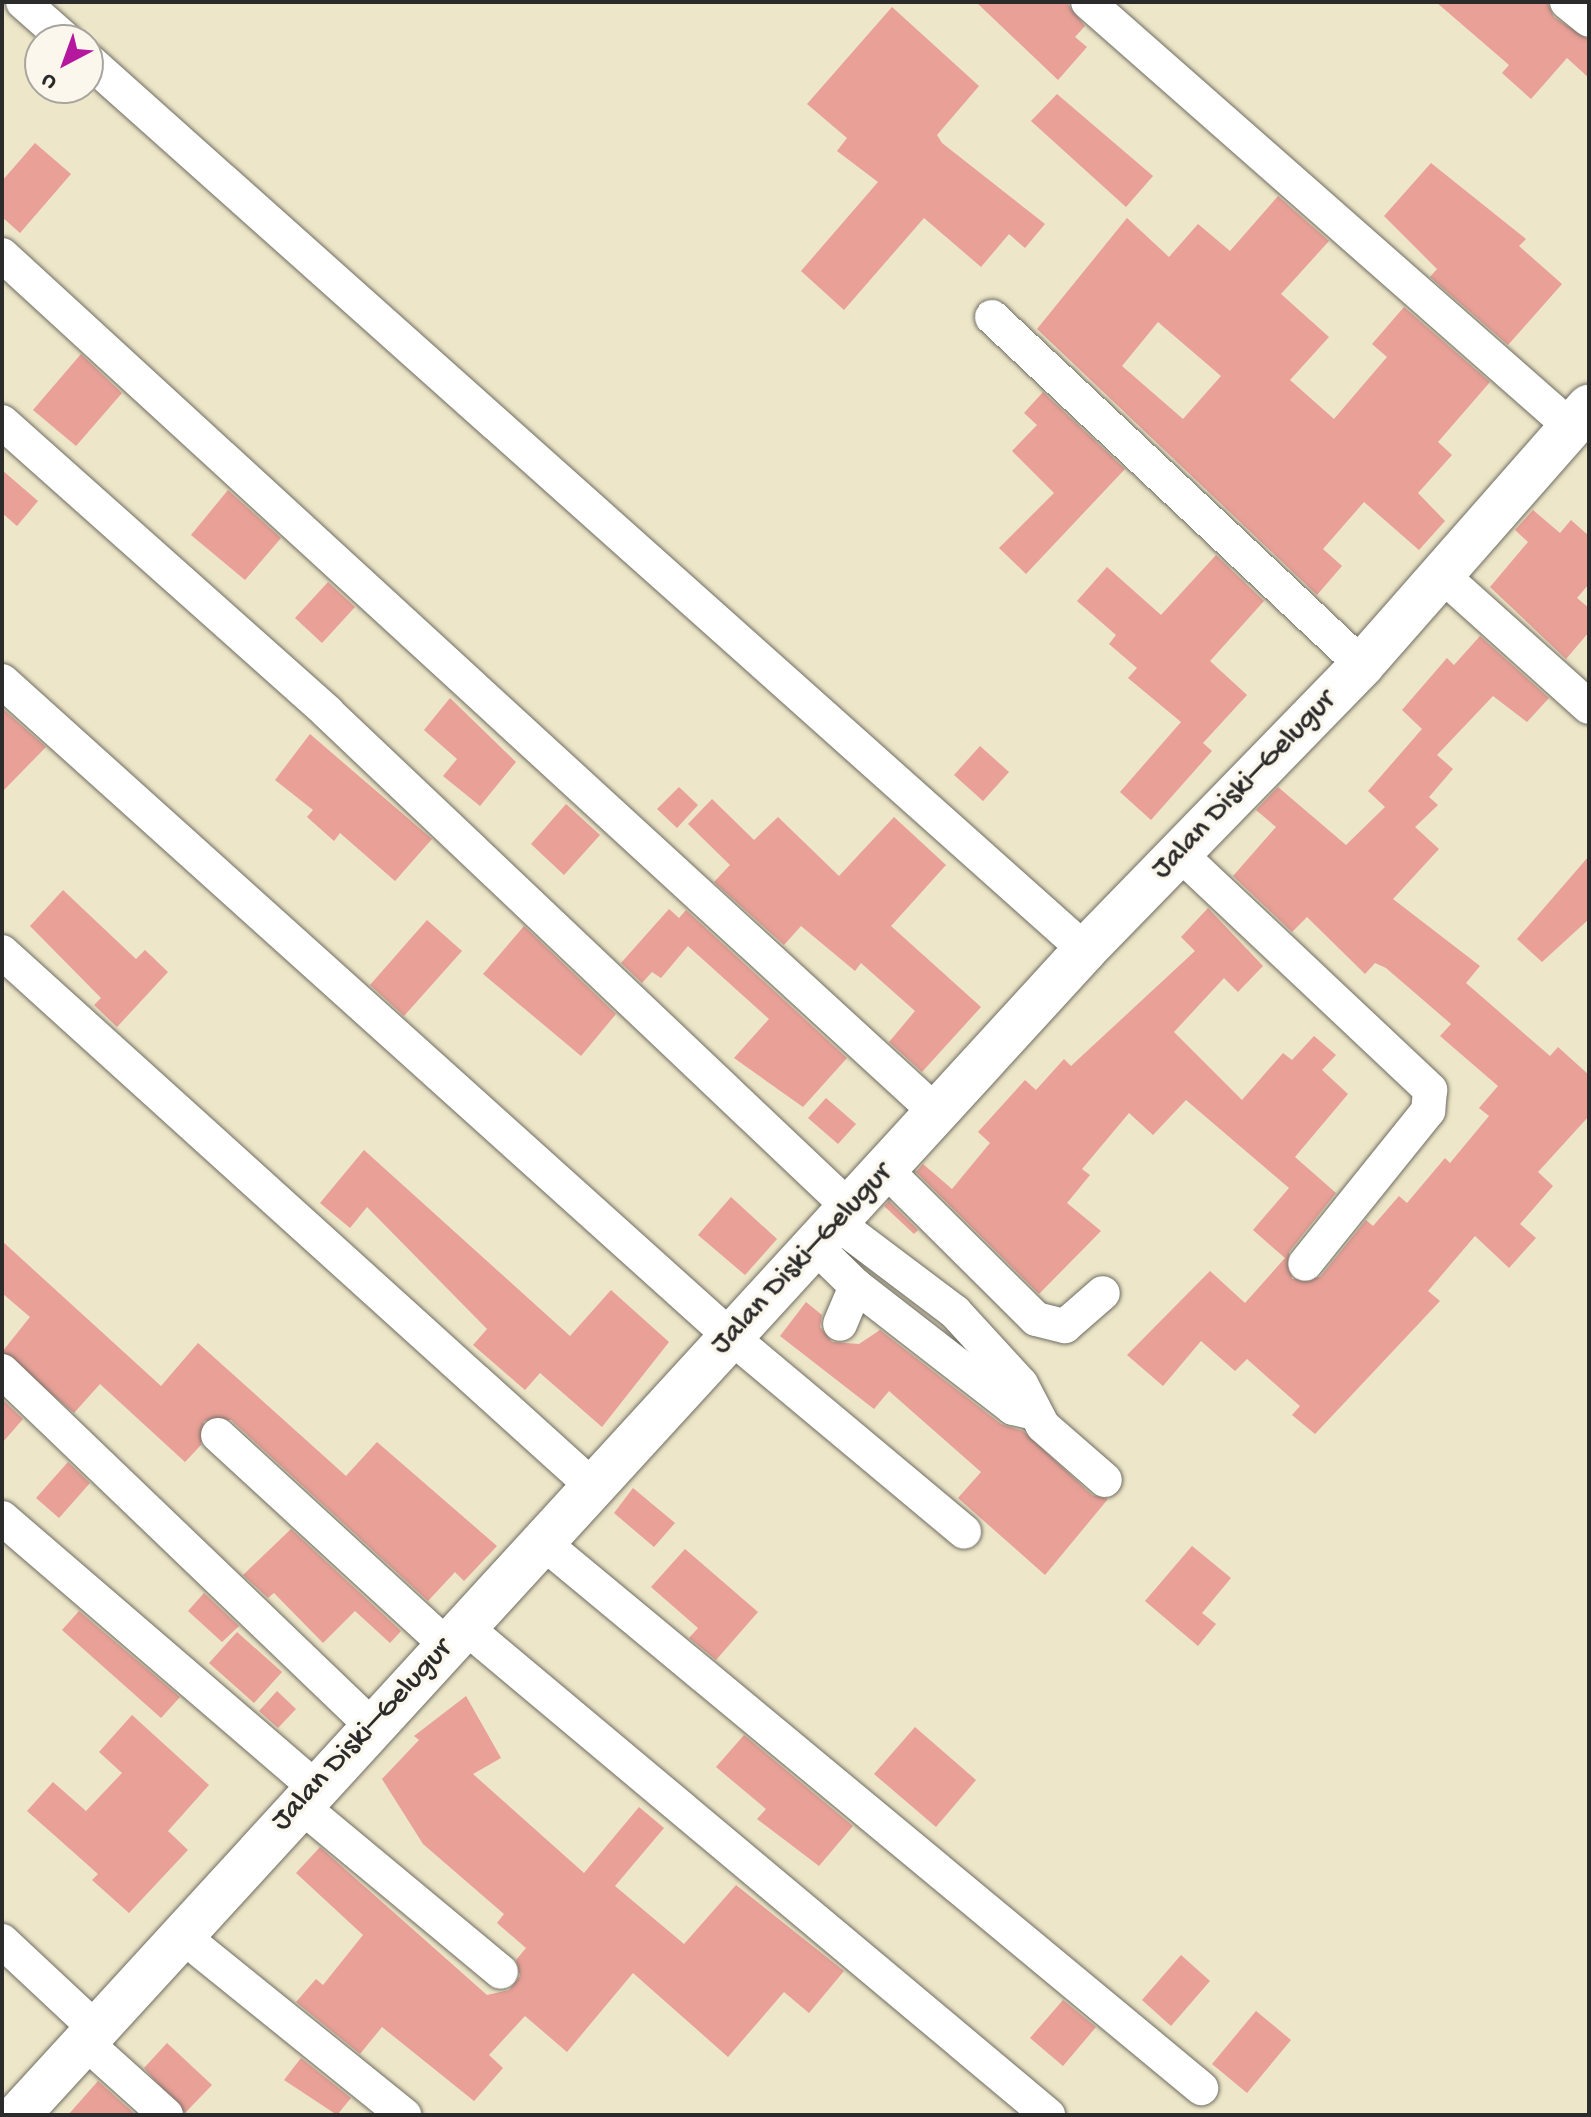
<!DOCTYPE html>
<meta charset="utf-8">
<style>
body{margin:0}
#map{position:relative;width:1591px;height:2117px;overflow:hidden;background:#ede6c8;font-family:"Gochi Hand",sans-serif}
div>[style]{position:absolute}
.building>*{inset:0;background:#e8a097}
.roads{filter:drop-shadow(0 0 2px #6f6c62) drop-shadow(0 0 2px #6f6c62)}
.street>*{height:34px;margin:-17px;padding:0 17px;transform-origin:17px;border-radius:17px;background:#fff}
.secondary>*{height:44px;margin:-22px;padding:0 22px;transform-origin:22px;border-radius:22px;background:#fff}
span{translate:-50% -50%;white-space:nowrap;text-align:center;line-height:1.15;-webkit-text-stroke:7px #fbf7ec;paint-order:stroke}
.street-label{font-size:30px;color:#2b2b2b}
.frame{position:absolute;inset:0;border:4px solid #2b2b2b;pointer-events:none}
.north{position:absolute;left:24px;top:24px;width:80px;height:80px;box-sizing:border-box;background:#fbf7ec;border:2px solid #a8a59f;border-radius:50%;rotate:221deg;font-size:22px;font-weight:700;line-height:32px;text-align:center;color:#2b2b2b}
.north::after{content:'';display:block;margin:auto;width:28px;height:36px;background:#b5179e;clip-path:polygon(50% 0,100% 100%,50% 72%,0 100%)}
</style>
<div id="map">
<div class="building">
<i style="clip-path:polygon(976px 2px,1066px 2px,1085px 26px,1075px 37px,1087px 47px,1058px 80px)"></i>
<i style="clip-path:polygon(1436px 2px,1547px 2px,1554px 17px,1589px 40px,1589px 78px,1567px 58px,1531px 99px,1502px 73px,1509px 65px)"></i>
<i style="clip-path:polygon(892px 7px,979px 86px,937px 135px,942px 143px,1045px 224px,1025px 248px,1009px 234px,981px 267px,924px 218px,844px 310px,801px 271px,878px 182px,837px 151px,847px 138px,807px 104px)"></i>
<i style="clip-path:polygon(1057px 94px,1153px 176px,1126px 207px,1031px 121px)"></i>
<i style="clip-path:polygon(35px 143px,71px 174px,20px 233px,2px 217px,2px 181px)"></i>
<i style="clip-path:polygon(1431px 163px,1526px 239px,1519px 246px,1562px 284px,1508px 345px,1430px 277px,1437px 269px,1384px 216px)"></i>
<i style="clip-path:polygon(evenodd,1278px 196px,1329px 241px,1281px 294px,1329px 337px,1290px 380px,1334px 419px,1387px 357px,1372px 344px,1404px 307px,1490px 382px,1438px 442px,1452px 455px,1418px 493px,1445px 521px,1419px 550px,1364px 502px,1323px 549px,1342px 566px,1317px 595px,1037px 329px,1127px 218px,1169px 257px,1198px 224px,1230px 251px,1278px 196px,1158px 322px,1221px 376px,1183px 419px,1122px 366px,1158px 322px)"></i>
<i style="clip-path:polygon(81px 354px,122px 393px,76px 446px,33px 410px)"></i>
<i style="clip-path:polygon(1043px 392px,1125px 469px,1026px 574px,999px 548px,1054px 493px,1012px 451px,1037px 425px,1024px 413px)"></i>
<i style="clip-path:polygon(2px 470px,38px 501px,17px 526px,2px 513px)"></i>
<i style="clip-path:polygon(228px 490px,281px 538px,245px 580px,191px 535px)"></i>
<i style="clip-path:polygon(1533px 510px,1560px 533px,1571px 520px,1589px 536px,1589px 584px,1577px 598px,1589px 608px,1589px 632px,1566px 659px,1490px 587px,1528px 542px,1515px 530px)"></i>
<i style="clip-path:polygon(1216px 555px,1264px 601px,1210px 661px,1247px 695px,1203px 743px,1212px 751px,1151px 820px,1120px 792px,1181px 722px,1128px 678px,1137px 668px,1109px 644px,1116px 635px,1077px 601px,1107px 567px,1161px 615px)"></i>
<i style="clip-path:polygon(328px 582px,355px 607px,322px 643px,295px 618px)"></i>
<i style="clip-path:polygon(1480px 636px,1549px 698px,1527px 722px,1493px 696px,1437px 755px,1453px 769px,1429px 797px,1438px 805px,1415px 827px,1439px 849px,1393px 899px,1480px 966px,1466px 983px,1550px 1056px,1558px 1047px,1589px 1075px,1589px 1116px,1538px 1172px,1553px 1186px,1520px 1224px,1536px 1238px,1509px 1268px,1475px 1236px,1428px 1291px,1440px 1301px,1315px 1434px,1292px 1415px,1300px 1406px,1247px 1359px,1235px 1371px,1201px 1341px,1163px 1386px,1127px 1355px,1210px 1271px,1245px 1303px,1285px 1258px,1253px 1230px,1289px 1188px,1186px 1100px,1153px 1135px,1129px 1113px,1082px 1169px,1090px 1175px,1067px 1203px,1101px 1231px,1039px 1294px,916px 1172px,923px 1164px,952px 1189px,990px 1143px,978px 1132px,1025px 1080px,1036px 1090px,1064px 1059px,1071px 1066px,1195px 951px,1181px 937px,1208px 908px,1263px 966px,1238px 992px,1224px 978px,1174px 1032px,1242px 1100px,1283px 1053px,1292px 1060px,1314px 1036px,1336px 1055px,1322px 1070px,1348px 1094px,1295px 1157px,1336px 1193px,1289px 1252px,1292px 1279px,1320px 1277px,1366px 1220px,1373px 1226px,1399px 1196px,1407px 1203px,1445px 1158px,1450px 1163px,1489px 1116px,1479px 1108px,1498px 1086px,1440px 1036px,1451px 1024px,1386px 968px,1375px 963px,1365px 974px,1307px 917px,1292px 932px,1233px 876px,1276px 827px,1256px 810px,1278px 787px,1346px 845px,1385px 807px,1368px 791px,1422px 729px,1402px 710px,1447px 658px,1454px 665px)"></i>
<i style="clip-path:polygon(450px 698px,516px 762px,480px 806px,443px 776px,457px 759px,424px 730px)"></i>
<i style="clip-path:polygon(2px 708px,46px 747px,2px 792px)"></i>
<i style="clip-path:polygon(310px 734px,432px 839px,395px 881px,340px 833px,334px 841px,307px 817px,313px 810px,275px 780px)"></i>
<i style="clip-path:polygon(980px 746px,1009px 772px,983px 801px,954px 775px)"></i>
<i style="clip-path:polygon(679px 787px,698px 805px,677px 828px,657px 809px)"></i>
<i style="clip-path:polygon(712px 799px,754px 840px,778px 817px,839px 876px,894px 817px,946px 865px,891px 926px,981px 1007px,922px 1072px,889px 1042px,915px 1011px,861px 963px,855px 971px,801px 926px,784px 945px,714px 882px,730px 865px,688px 824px)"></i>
<i style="clip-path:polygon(566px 804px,600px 835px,564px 875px,531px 844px)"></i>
<i style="clip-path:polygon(1589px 856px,1589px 919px,1542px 962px,1517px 939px)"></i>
<i style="clip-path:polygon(63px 890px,136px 959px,145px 950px,168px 972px,117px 1027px,94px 1005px,101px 998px,30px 926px)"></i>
<i style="clip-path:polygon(669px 909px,679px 918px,686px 910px,847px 1058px,803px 1107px,734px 1058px,769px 1019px,688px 946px,661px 978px,652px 972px,642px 983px,621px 963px)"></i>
<i style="clip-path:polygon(427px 920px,462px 951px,404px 1016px,370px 985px)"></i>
<i style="clip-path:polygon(524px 926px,616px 1014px,581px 1056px,483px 974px)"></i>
<i style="clip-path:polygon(826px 1098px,856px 1124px,838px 1144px,808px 1118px)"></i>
<i style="clip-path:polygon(364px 1150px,570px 1336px,611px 1290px,669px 1342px,602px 1427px,540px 1373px,525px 1390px,473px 1345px,487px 1329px,367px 1207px,350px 1228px,320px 1203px)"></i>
<i style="clip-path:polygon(731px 1197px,777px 1239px,745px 1275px,698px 1235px)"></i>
<i style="clip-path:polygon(889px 1201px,918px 1230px,914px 1234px,884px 1206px)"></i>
<i style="clip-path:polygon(2px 1241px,161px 1386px,198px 1343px,346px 1476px,377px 1442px,497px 1546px,464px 1581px,455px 1572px,428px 1601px,231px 1420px,204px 1421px,201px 1445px,185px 1462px,100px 1384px,74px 1413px,2px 1352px,30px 1317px,2px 1293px)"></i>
<i style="clip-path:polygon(806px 1302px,822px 1315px,820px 1327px,832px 1342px,859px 1344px,880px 1330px,1001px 1424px,1023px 1431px,1092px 1495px,1108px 1499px,1045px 1575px,958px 1498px,981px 1472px,889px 1391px,874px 1409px,780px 1336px)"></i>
<i style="clip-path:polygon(2px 1399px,23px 1419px,2px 1443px)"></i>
<i style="clip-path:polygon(68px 1462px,90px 1483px,59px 1518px,36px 1498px)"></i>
<i style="clip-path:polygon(633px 1488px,675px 1523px,654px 1547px,614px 1513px)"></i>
<i style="clip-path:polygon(291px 1529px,401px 1631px,390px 1643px,355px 1611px,323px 1643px,274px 1593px,268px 1598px,243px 1575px)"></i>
<i style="clip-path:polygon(1192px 1546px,1231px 1578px,1202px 1613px,1216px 1624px,1198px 1646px,1145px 1601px)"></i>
<i style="clip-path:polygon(685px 1549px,758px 1612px,716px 1660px,689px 1638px,698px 1628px,651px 1587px)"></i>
<i style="clip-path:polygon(204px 1593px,239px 1626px,222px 1642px,188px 1611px)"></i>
<i style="clip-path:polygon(79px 1611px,180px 1697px,161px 1718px,62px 1630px)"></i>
<i style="clip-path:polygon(237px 1632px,282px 1672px,254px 1703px,209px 1663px)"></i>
<i style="clip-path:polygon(277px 1691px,296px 1709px,278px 1728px,259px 1711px)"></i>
<i style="clip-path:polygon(466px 1696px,501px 1758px,473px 1774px,584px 1873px,639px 1807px,664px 1828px,615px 1886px,684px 1944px,736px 1885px,844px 1971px,809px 2013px,784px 1992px,728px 2057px,633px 1973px,567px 2052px,525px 2016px,489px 2055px,503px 2068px,474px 2101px,382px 2027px,360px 2054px,296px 2002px,316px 1979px,323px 1985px,363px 1935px,296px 1873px,320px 1847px,487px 1995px,509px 1990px,520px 1976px,516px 1960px,526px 1948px,497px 1923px,504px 1914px,423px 1844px,382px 1779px,419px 1740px,414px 1736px)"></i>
<i style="clip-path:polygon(132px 1715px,209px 1785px,168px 1831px,188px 1850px,129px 1913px,92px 1880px,98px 1874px,27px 1811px,53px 1782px,86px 1811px,122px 1773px,99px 1752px)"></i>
<i style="clip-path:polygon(915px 1727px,976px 1780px,936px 1827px,874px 1774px)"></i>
<i style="clip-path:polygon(744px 1735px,853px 1826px,819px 1866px,757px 1819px,766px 1809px,716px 1767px)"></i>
<i style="clip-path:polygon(1181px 1955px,1210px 1981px,1171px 2026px,1142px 2000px)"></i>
<i style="clip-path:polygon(1063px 2000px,1096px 2027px,1063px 2066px,1030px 2038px)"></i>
<i style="clip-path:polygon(1256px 2011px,1291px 2040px,1247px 2093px,1212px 2064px)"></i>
<i style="clip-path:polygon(167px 2043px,212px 2085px,185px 2113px,144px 2068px)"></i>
<i style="clip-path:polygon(301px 2058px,351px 2098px,337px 2115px,284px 2080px)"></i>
<i style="clip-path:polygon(98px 2081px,136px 2115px,68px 2115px)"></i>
</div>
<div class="roads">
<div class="street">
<i style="left:23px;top:2px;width:57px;rotate:41.5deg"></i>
<i style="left:1088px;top:2px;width:643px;rotate:41.35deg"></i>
<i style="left:1567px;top:2px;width:28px;rotate:39deg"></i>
<i style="left:88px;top:60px;width:1336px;rotate:41.75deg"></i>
<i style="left:2px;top:255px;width:1269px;rotate:42.54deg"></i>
<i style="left:992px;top:317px;width:508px;rotate:43.24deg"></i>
<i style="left:2px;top:422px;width:436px;rotate:41.7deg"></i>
<i style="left:327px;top:712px;width:722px;rotate:43.49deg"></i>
<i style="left:1443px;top:576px;width:196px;rotate:41.9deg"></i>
<i style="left:2px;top:681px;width:979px;rotate:41.98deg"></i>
<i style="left:730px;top:1336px;width:305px;rotate:39.9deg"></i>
<i style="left:1180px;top:854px;width:344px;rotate:43.3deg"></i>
<i style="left:1430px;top:1090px;width:21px;rotate:95deg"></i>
<i style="left:1428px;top:1111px;width:196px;rotate:128.8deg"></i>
<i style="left:2px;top:952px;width:794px;rotate:42.14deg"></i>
<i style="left:886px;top:1170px;width:211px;rotate:44.8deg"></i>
<i style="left:1036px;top:1319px;width:30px;rotate:14deg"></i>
<i style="left:1065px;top:1326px;width:50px;rotate:-41deg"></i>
<i style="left:837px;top:1223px;width:148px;rotate:37deg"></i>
<i style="left:955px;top:1312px;width:98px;rotate:47.5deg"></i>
<i style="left:1021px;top:1384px;width:47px;rotate:62.4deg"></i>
<i style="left:1043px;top:1426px;width:82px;rotate:41.1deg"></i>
<i style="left:815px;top:1246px;width:57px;rotate:44.3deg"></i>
<i style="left:856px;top:1286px;width:41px;rotate:112.8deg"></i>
<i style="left:856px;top:1286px;width:199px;rotate:37.8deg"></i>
<i style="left:1013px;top:1408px;width:22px;rotate:13deg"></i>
<i style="left:2px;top:1371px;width:511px;rotate:43.81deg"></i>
<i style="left:218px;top:1435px;width:310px;rotate:42.6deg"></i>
<i style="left:2px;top:1518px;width:414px;rotate:40.7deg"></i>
<i style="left:540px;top:1540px;width:859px;rotate:39.66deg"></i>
<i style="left:464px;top:1626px;width:762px;rotate:39.94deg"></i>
<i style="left:300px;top:1805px;width:261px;rotate:39.7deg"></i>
<i style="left:181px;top:1935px;width:287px;rotate:38.9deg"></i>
<i style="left:2px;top:1941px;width:129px;rotate:43.1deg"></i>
<i style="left:85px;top:2042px;width:109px;rotate:42deg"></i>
</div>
<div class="secondary">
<i style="left:18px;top:2115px;width:1580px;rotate:-47.51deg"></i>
<i style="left:1085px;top:950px;width:397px;rotate:-45.8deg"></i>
<i style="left:1362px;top:665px;width:344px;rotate:-48.7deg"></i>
</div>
</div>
<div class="street-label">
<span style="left:1245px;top:786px;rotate:-46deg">Jalan Diski–Gelugur</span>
<span style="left:803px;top:1260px;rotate:-47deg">Jalan Diski–Gelugur</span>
<span style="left:363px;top:1736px;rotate:-47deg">Jalan Diski–Gelugur</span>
</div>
<div class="frame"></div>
<div class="north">U</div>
</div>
